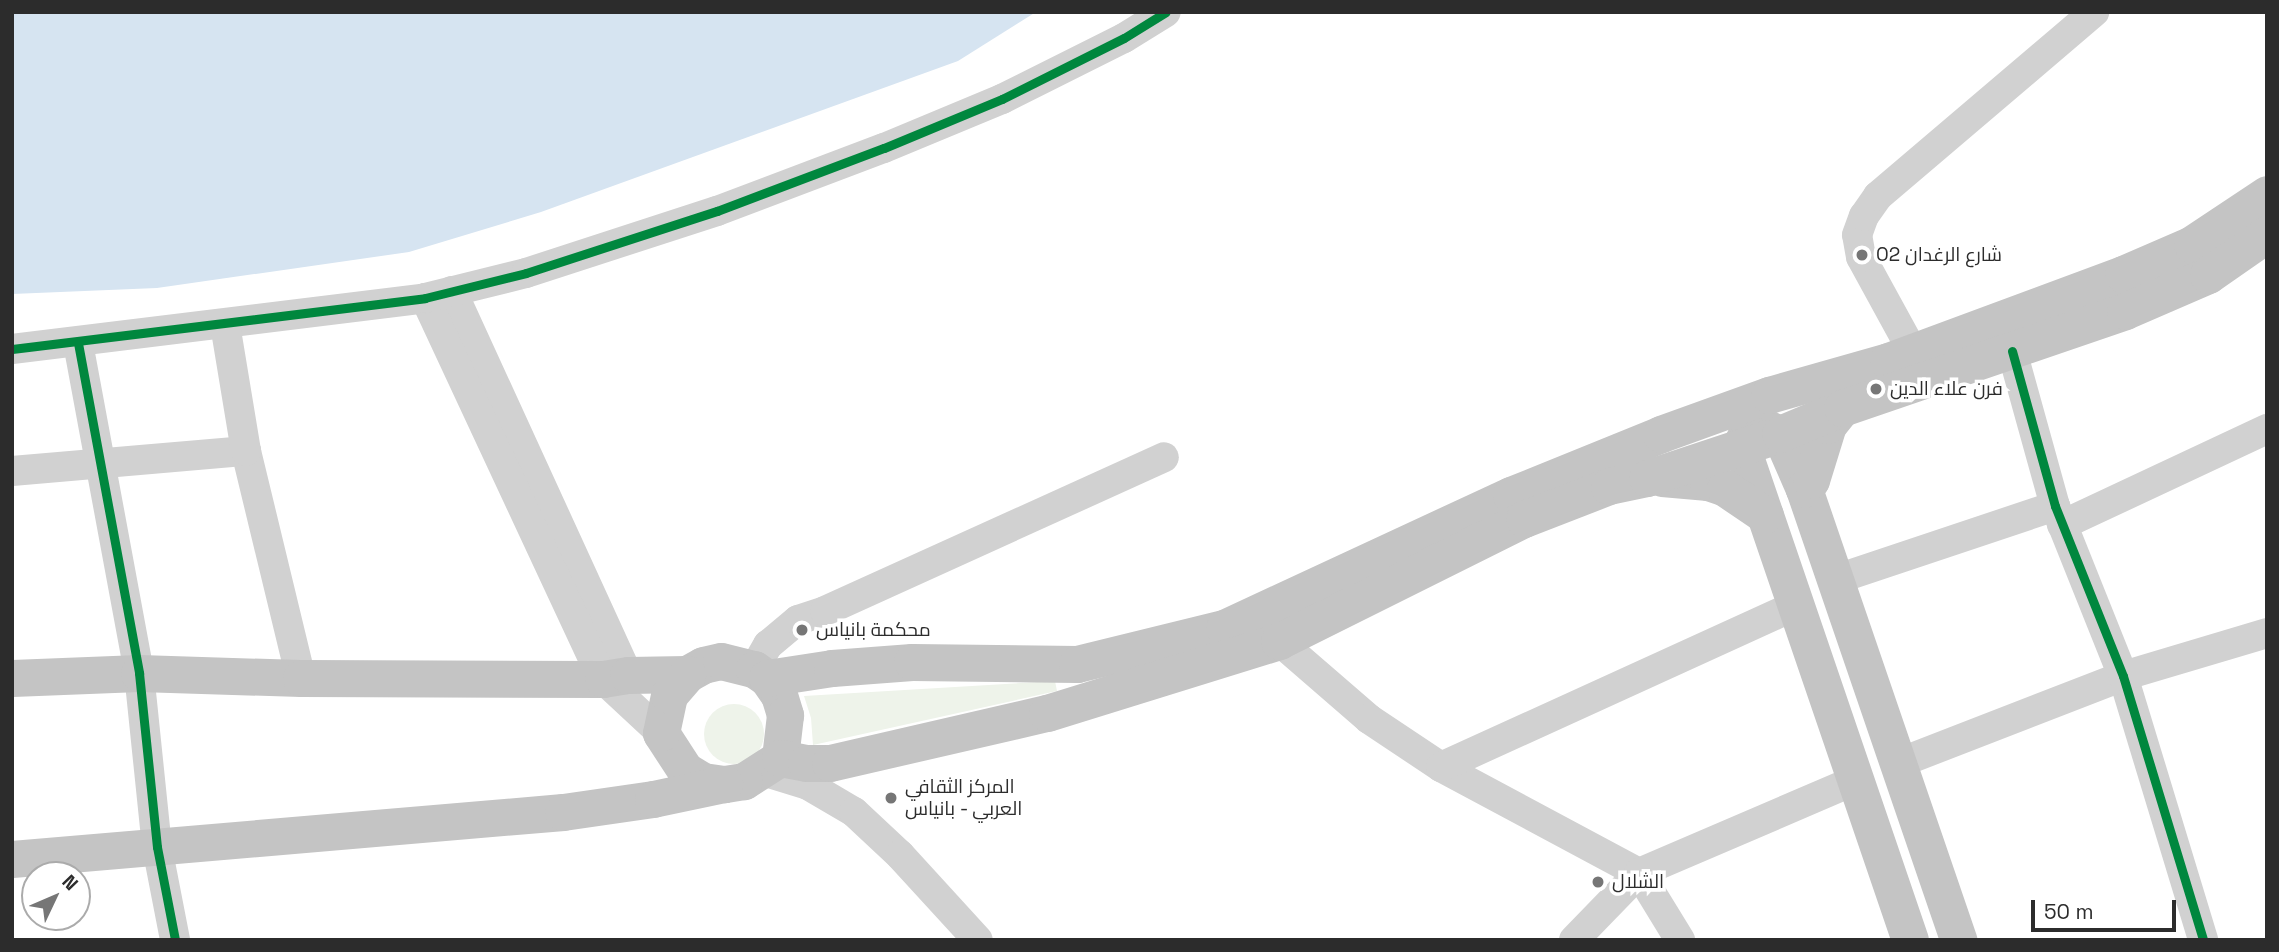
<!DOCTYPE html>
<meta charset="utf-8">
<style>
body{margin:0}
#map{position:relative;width:2279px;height:952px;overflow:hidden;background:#fff;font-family:"Space Grotesk",Cairo,sans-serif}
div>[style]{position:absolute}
.green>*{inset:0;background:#eef3ea}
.round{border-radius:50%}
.water>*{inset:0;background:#d6e4f1}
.minor>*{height:30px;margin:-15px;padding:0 15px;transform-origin:15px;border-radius:15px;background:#d1d1d1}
.major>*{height:37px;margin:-18.5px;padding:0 18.5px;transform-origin:18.5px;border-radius:18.5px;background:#c4c4c4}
.cycleway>*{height:9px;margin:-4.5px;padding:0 4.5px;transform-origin:4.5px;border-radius:4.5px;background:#00873e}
.dots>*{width:19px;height:19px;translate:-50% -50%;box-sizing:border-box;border:4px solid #fff;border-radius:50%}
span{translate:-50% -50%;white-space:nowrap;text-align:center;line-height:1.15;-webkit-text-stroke:7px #fff;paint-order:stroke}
.poi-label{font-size:19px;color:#2c2c2c}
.left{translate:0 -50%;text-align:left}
.frame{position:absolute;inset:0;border:14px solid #2c2c2c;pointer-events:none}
.north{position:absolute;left:21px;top:861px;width:70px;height:70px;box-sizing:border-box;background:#fff;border:2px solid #ababab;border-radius:50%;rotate:46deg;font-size:19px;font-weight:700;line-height:28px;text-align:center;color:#2c2c2c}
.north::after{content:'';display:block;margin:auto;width:24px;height:32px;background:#767676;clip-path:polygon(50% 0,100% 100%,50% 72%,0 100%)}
.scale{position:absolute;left:2031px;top:900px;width:145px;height:32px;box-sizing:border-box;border:4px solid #2c2c2c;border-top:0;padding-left:9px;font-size:21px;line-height:24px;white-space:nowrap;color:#2c2c2c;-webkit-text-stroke:5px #fff;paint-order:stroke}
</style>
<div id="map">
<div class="green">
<i style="clip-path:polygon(1055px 681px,1057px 691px,813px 745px,811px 718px,804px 696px)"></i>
<i class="round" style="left:704px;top:704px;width:60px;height:60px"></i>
</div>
<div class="water">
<i style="clip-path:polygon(12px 12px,1036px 12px,958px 61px,541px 212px,409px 252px,157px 288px,12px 294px)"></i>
</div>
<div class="minor">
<i style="left:452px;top:291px;width:422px;rotate:65.4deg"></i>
<i style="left:425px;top:298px;width:421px;rotate:65deg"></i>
<i style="left:603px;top:679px;width:79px;rotate:43deg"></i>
<i style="left:78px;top:343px;width:336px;rotate:79.5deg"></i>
<i style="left:139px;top:673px;width:175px;rotate:84.1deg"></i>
<i style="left:157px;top:847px;width:95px;rotate:79deg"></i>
<i style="left:12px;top:349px;width:416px;rotate:-7deg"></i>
<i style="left:425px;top:298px;width:104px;rotate:-13.9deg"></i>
<i style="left:526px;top:273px;width:201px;rotate:-18deg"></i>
<i style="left:717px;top:211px;width:178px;rotate:-20.7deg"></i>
<i style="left:884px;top:148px;width:128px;rotate:-22.6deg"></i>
<i style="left:1002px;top:99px;width:136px;rotate:-26.6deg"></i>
<i style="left:1124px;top:38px;width:49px;rotate:-31.8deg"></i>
<i style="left:2012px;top:351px;width:161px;rotate:74.5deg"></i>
<i style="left:2055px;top:506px;width:183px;rotate:68.2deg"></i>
<i style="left:2123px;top:676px;width:276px;rotate:73.1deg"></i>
<i style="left:1918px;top:374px;width:23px;rotate:-103deg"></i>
<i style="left:1913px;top:352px;width:108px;rotate:-118.7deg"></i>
<i style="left:1861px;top:257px;width:22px;rotate:-100deg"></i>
<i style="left:1857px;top:235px;width:20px;rotate:-70deg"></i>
<i style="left:1864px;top:216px;width:24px;rotate:-55deg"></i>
<i style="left:1878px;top:196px;width:284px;rotate:-40.4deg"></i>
<i style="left:246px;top:451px;width:234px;rotate:76.4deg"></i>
<i style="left:12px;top:471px;width:235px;rotate:-4.9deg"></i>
<i style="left:246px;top:451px;width:129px;rotate:-99.4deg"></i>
<i style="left:2062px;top:525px;width:226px;rotate:-25.1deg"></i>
<i style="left:1837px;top:579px;width:230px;rotate:-18.5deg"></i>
<i style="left:1279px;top:641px;width:119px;rotate:40.9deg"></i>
<i style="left:1369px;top:719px;width:87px;rotate:33.7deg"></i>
<i style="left:1441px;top:767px;width:225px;rotate:28.2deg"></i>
<i style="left:1639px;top:873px;width:79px;rotate:58.5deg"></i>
<i style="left:754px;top:669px;width:28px;rotate:-60deg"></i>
<i style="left:768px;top:645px;width:39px;rotate:-40deg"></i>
<i style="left:798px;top:620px;width:28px;rotate:-18deg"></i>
<i style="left:825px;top:611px;width:372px;rotate:-24.4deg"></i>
<i style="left:1899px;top:763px;width:240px;rotate:-21.2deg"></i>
<i style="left:2123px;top:676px;width:150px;rotate:-16.6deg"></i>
<i style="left:1441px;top:767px;width:389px;rotate:-24.5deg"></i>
<i style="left:763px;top:771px;width:47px;rotate:17.3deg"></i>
<i style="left:808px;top:785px;width:53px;rotate:30.4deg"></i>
<i style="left:854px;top:812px;width:63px;rotate:43.1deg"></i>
<i style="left:900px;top:855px;width:115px;rotate:47.5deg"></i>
<i style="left:1574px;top:940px;width:93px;rotate:-45.9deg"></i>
<i style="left:1639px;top:873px;width:234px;rotate:-23.2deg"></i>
</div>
<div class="major">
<i style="left:1751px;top:425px;width:22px;rotate:117deg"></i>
<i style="left:1741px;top:445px;width:523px;rotate:71.15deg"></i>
<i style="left:1759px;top:425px;width:23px;rotate:23deg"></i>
<i style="left:1780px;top:434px;width:60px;rotate:66.4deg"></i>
<i style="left:1804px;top:489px;width:477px;rotate:71.1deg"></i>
<i style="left:1662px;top:478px;width:46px;rotate:5deg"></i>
<i style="left:1708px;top:482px;width:18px;rotate:19deg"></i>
<i style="left:1725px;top:488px;width:48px;rotate:34deg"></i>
<i style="left:1804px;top:489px;width:11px;rotate:-52deg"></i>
<i style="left:1811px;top:480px;width:58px;rotate:-72.8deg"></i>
<i style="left:1828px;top:425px;width:22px;rotate:-51deg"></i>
<i style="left:12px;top:678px;width:127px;rotate:-2.3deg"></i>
<i style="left:139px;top:673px;width:162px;rotate:1.8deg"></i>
<i style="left:301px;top:678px;width:302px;rotate:0.2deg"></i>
<i style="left:603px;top:679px;width:25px;rotate:-9deg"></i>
<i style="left:628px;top:675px;width:59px;rotate:-1deg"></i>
<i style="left:687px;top:674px;width:18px;rotate:-29deg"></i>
<i style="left:703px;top:665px;width:18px;rotate:-13deg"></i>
<i style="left:721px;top:661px;width:34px;rotate:14deg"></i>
<i style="left:754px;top:669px;width:16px;rotate:35deg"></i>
<i style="left:767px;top:678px;width:21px;rotate:55deg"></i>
<i style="left:779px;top:695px;width:21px;rotate:73deg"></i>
<i style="left:785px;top:715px;width:43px;rotate:96.6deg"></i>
<i style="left:780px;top:758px;width:43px;rotate:147.4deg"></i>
<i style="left:744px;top:781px;width:20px;rotate:171deg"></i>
<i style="left:724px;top:784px;width:21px;rotate:-172deg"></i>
<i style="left:703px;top:781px;width:21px;rotate:-149deg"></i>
<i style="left:685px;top:770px;width:44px;rotate:-123deg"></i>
<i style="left:661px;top:733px;width:39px;rotate:-78deg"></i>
<i style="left:669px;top:695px;width:28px;rotate:-49deg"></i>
<i style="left:767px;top:678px;width:66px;rotate:-8.7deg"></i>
<i style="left:832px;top:668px;width:80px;rotate:-4.3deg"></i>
<i style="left:912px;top:662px;width:165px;rotate:0.7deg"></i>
<i style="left:1077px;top:664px;width:151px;rotate:-13.8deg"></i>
<i style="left:1224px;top:628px;width:316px;rotate:-24.9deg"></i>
<i style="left:1511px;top:495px;width:162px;rotate:-22.1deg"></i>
<i style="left:1661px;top:434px;width:115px;rotate:-19.9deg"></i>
<i style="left:1769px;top:395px;width:124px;rotate:-15.9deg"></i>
<i style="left:1888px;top:361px;width:251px;rotate:-20.3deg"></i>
<i style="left:2123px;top:274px;width:75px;rotate:-23.5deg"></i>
<i style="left:2192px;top:244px;width:90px;rotate:-33.7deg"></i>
<i style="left:780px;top:758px;width:26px;rotate:11deg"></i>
<i style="left:806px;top:763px;width:24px"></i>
<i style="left:830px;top:763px;width:223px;rotate:-13deg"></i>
<i style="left:1047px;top:713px;width:243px;rotate:-17.2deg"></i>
<i style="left:1279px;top:641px;width:274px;rotate:-26.5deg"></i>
<i style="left:1524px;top:519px;width:91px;rotate:-21.2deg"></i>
<i style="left:1609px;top:486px;width:39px;rotate:-12deg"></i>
<i style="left:1647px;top:478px;width:140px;rotate:-18.3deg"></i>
<i style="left:1780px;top:434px;width:67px;rotate:-22.8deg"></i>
<i style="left:1842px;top:408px;width:299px;rotate:-18.9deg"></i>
<i style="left:2125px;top:311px;width:90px;rotate:-23.4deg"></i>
<i style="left:2208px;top:275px;width:72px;rotate:-34.8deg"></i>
<i style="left:12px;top:859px;width:553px;rotate:-4.88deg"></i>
<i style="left:563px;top:812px;width:91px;rotate:-8.2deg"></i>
<i style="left:653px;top:799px;width:73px;rotate:-11.9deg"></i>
</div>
<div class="cycleway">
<i style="left:78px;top:343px;width:336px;rotate:79.5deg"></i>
<i style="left:139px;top:673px;width:175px;rotate:84.1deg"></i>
<i style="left:157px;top:847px;width:95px;rotate:79deg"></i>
<i style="left:12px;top:349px;width:416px;rotate:-7deg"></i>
<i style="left:425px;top:298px;width:104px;rotate:-13.9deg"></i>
<i style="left:526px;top:273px;width:201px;rotate:-18deg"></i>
<i style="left:717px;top:211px;width:178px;rotate:-20.7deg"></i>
<i style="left:884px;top:148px;width:128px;rotate:-22.6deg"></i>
<i style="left:1002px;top:99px;width:136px;rotate:-26.6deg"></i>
<i style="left:1124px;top:38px;width:49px;rotate:-31.8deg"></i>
<i style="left:2012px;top:351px;width:161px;rotate:74.5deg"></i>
<i style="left:2055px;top:506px;width:183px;rotate:68.2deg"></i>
<i style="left:2123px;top:676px;width:276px;rotate:73.1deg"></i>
</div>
<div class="dots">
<i style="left:1862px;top:255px;background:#767676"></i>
<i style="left:1876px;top:389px;background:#767676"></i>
<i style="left:802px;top:630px;background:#767676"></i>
<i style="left:891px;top:798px;background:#767676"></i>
<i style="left:1598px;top:882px;background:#767676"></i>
</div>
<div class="poi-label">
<span class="left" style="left:1876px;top:255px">O2 شارع الرغدان</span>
<span class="left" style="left:1890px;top:389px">فرن علاء الدين</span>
<span class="left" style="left:816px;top:630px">محكمة بانياس</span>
<span class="left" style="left:905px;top:798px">المركز الثقافي<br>العربي - بانياس</span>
<span class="left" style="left:1612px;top:882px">الشلال</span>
</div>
<div class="frame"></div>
<div class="north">N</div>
<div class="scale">50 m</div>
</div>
